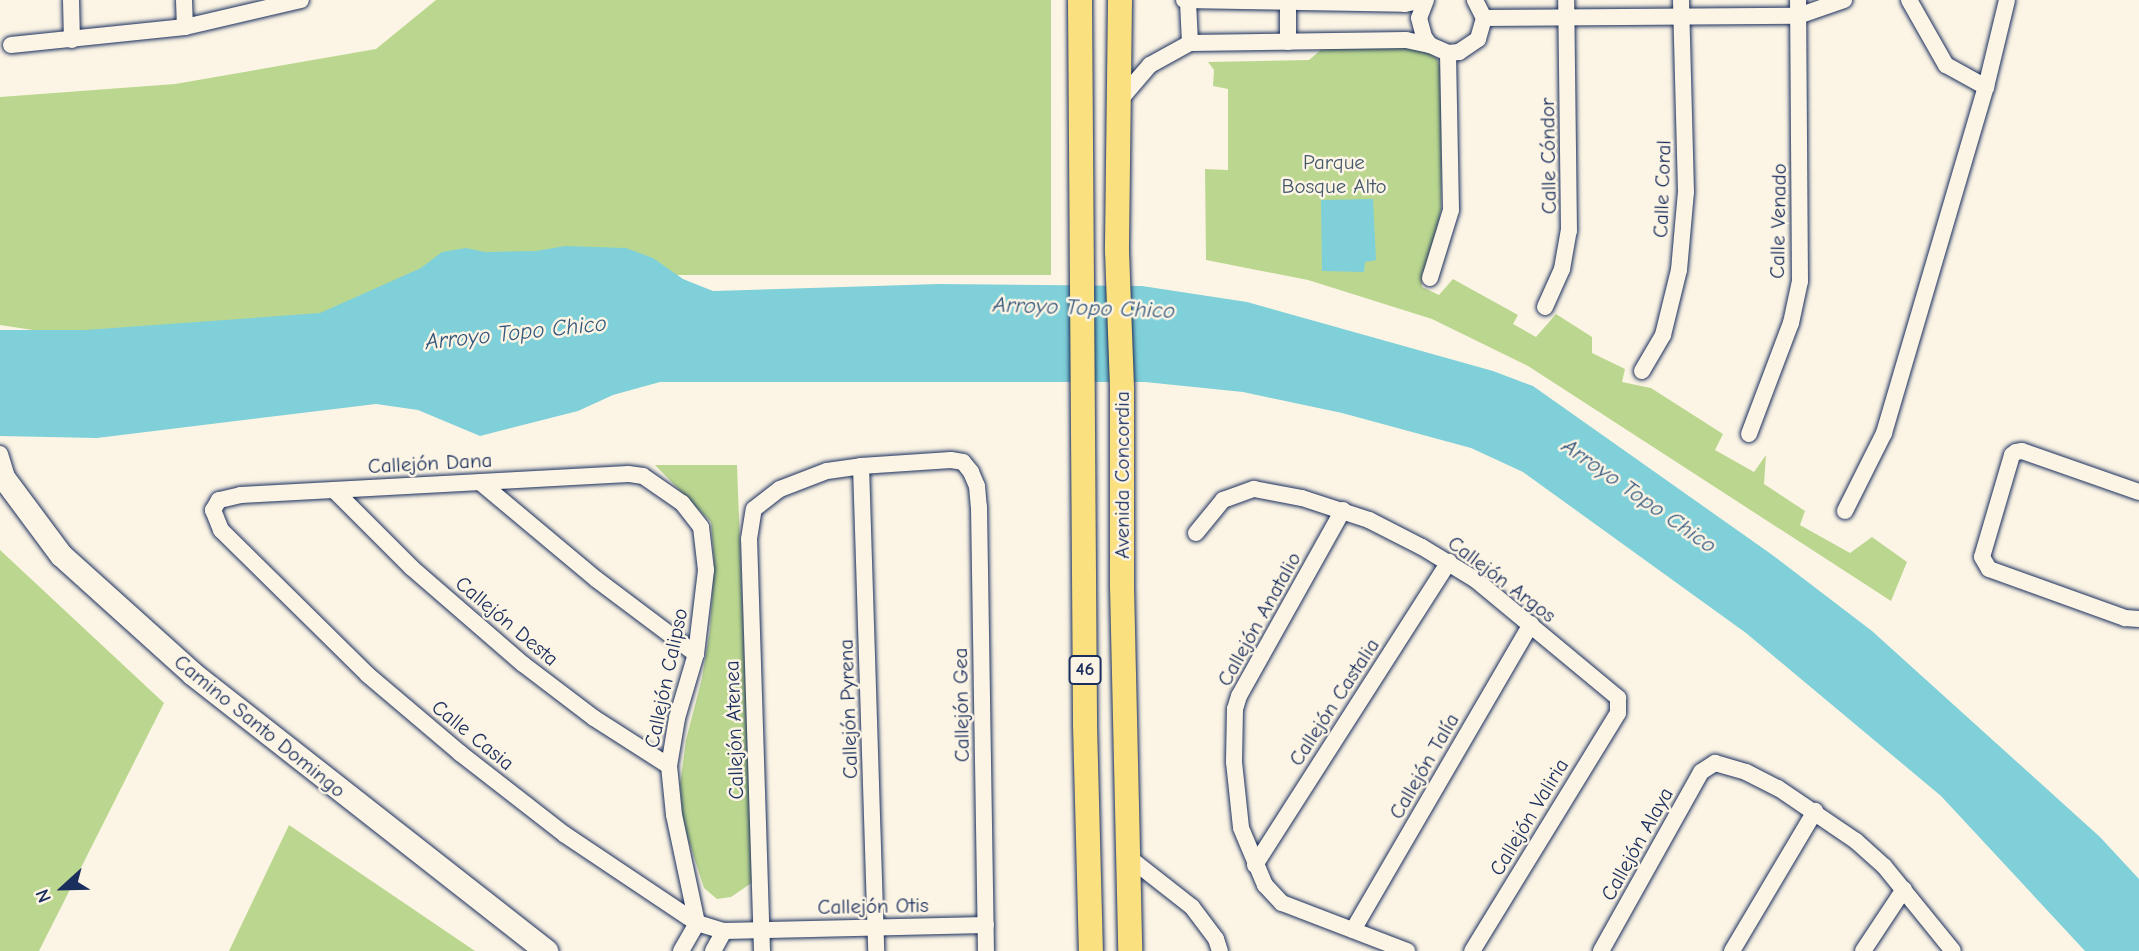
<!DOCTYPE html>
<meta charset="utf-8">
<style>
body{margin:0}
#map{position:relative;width:2139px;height:951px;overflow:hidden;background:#fcf5e5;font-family:"Comic Neue",sans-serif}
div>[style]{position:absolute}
.green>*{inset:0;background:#bbd78f}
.water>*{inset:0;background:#7fd0d9}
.roads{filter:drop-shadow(0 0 2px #1b2f5e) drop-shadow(0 0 2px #1b2f5e)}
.street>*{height:16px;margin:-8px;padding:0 8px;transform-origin:8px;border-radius:8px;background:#fcf5e5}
.secondary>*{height:23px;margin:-11.5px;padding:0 11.5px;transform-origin:11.5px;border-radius:11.5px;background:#fcf5e5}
.primary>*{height:24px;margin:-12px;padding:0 12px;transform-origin:12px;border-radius:12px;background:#fbe080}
span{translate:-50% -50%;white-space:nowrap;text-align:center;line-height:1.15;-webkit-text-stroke:5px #fcf5e5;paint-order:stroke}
.shield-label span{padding:2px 5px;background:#fcf5e5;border:2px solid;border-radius:5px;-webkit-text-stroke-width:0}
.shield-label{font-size:19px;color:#1b2f5e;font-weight:700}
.street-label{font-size:21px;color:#1b2f5e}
.park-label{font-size:21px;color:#43596a}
.water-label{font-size:23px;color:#34577d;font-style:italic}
.north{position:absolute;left:28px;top:853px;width:70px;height:70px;-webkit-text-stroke:5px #fcf5e5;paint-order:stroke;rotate:248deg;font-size:19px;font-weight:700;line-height:28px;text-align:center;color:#1b2f5e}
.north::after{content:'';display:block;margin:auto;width:24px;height:32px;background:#1b2f5e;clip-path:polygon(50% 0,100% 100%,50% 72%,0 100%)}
</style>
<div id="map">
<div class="green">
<i style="clip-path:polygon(436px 0,1051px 0,1051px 275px,572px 275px,529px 313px,118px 343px,0 325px,0 97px,175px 84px,376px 49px)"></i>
<i style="clip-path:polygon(1413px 48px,1429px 51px,1437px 59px,1442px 72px,1441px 210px,1431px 260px,1422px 273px,1422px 287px,1439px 295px,1453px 279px,1518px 315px,1513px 324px,1536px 337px,1556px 314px,1592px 337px,1592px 353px,1625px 369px,1622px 382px,1651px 388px,1723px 434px,1715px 450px,1754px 472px,1766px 455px,1764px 484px,1805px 511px,1800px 525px,1850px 553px,1872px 537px,1907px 562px,1891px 601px,1528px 366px,1432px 319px,1308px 280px,1206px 260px,1205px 169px,1228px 170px,1228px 89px,1213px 86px,1214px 70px,1208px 62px,1309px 60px,1322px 49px)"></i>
<i style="clip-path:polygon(655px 465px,737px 465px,753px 882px,731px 897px,717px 899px,704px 888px,683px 823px,680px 785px,686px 740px,702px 678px,710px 630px,714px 561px,711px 522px)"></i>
<i style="clip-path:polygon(0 550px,164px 703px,39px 951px,0 951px)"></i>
<i style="clip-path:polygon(289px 825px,475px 951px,229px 951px)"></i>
</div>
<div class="water">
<i style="clip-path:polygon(1373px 199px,1376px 260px,1365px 262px,1364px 272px,1322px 271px,1321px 200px)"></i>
<i style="clip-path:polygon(565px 246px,626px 248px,653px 258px,683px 279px,713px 291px,939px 284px,1142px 286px,1247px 302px,1493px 371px,1533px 386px,1771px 554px,1872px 631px,2100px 837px,2139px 879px,2139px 951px,2085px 951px,1941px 796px,1746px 633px,1523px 472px,1471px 448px,1342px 413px,1243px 392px,1145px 382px,660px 382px,613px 395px,578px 411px,480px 436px,418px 410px,376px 404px,97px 438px,0 436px,0 330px,85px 330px,320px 313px,421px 268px,442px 252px,466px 248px,485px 252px,536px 251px)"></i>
</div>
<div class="roads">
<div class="street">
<i style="left:71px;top:0;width:40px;rotate:88.6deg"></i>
<i style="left:184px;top:0;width:27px;rotate:88deg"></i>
<i style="left:1184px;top:0;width:221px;rotate:1deg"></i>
<i style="left:1405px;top:4px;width:19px;rotate:-12deg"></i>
<i style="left:1426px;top:0;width:19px;rotate:111deg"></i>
<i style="left:1419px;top:18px;width:20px;rotate:75deg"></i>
<i style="left:1424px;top:37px;width:10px;rotate:53deg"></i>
<i style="left:1430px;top:45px;width:20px;rotate:24deg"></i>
<i style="left:1448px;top:53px;width:11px;rotate:-5deg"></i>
<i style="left:1459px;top:52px;width:23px;rotate:-34deg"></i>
<i style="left:1478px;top:39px;width:22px;rotate:-74deg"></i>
<i style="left:1484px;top:18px;width:20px;rotate:-117deg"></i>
<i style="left:1909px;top:0;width:75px;rotate:60.4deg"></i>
<i style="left:1946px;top:65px;width:46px;rotate:28.8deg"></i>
<i style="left:1188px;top:2px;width:41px;rotate:87.2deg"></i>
<i style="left:1288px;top:3px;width:39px;rotate:90deg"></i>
<i style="left:1484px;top:18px;width:314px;rotate:-0.4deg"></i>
<i style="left:1798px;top:16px;width:49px;rotate:-19.2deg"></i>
<i style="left:11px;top:45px;width:175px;rotate:-5.9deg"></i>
<i style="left:185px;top:27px;width:119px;rotate:-13.1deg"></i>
<i style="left:1119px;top:101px;width:48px;rotate:-49.3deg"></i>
<i style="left:1150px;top:65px;width:46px;rotate:-28.8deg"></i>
<i style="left:1190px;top:43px;width:216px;rotate:-0.8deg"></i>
<i style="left:1406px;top:40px;width:25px;rotate:12deg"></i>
<i style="left:1430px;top:278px;width:71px;rotate:-72.8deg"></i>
<i style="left:1451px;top:210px;width:157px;rotate:-91.1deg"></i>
<i style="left:1545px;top:307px;width:42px;rotate:-65.9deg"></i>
<i style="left:1562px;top:269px;width:39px;rotate:-80deg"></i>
<i style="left:1569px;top:231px;width:231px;rotate:-90.7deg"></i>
<i style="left:1642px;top:371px;width:42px;rotate:-59.7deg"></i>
<i style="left:1663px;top:335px;width:67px;rotate:-76.2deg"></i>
<i style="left:1679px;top:270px;width:78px;rotate:-84.9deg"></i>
<i style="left:1686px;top:192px;width:192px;rotate:-91.5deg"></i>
<i style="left:1749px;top:434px;width:119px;rotate:-69.3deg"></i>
<i style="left:1791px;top:323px;width:43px;rotate:-77.9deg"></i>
<i style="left:1800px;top:281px;width:281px;rotate:-90.4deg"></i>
<i style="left:0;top:454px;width:27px;rotate:73deg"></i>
<i style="left:861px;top:466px;width:485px;rotate:88.2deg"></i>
<i style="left:480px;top:482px;width:151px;rotate:39.9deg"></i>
<i style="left:596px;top:579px;width:125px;rotate:36.9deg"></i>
<i style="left:334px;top:490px;width:110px;rotate:45deg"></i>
<i style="left:412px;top:568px;width:147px;rotate:40.9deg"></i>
<i style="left:523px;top:664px;width:89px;rotate:37.3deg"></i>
<i style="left:594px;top:718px;width:89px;rotate:32.6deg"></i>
<i style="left:2139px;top:492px;width:124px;rotate:-160.7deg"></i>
<i style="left:2022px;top:451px;width:6px;rotate:171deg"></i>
<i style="left:2016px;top:452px;width:5px;rotate:143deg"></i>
<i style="left:2012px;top:455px;width:106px;rotate:106.4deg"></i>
<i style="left:1982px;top:557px;width:14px;rotate:60deg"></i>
<i style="left:1989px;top:569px;width:145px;rotate:19.8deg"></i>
<i style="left:2125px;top:618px;width:14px;rotate:4deg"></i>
<i style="left:1343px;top:510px;width:213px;rotate:119.2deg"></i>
<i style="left:1239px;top:696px;width:14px;rotate:107deg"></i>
<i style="left:1235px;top:709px;width:53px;rotate:91.1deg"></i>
<i style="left:1234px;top:762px;width:66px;rotate:83.9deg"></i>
<i style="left:1241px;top:828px;width:62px;rotate:67.2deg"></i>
<i style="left:1265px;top:885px;width:25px;rotate:47deg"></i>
<i style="left:1282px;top:903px;width:134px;rotate:21deg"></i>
<i style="left:1845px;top:511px;width:87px;rotate:-63.4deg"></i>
<i style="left:1884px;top:433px;width:361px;rotate:-73.6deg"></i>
<i style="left:1986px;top:87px;width:89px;rotate:-76.4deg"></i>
<i style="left:1196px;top:533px;width:43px;rotate:-50.7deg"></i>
<i style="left:1223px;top:500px;width:33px;rotate:-20deg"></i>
<i style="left:1254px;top:489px;width:49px;rotate:10.6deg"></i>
<i style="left:1302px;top:498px;width:71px;rotate:18.2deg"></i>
<i style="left:1369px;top:520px;width:59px;rotate:27deg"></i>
<i style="left:1422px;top:547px;width:63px;rotate:31.4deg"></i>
<i style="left:1476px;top:580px;width:185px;rotate:39.7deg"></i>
<i style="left:1618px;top:698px;width:15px;rotate:90deg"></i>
<i style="left:1618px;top:713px;width:279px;rotate:121.5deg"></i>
<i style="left:1127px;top:856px;width:83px;rotate:38.1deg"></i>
<i style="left:1192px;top:907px;width:40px;rotate:53deg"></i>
<i style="left:1216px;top:939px;width:13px;rotate:72deg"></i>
<i style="left:1255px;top:865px;width:360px;rotate:-57.4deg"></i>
<i style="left:1353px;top:930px;width:354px;rotate:-59.8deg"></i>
<i style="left:681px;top:951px;width:32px;rotate:-60deg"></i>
<i style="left:697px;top:923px;width:110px;rotate:-102deg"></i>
<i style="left:674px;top:815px;width:49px;rotate:-95.8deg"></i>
<i style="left:669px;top:766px;width:49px;rotate:-80.5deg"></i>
<i style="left:677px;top:718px;width:67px;rotate:-73.5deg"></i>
<i style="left:696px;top:654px;width:85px;rotate:-83.2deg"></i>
<i style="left:706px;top:570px;width:43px;rotate:-96.6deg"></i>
<i style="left:701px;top:527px;width:31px;rotate:-128deg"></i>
<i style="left:682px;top:503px;width:47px;rotate:-145.3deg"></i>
<i style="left:643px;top:476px;width:15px;rotate:-172deg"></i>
<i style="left:628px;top:474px;width:388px;rotate:176.9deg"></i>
<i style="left:241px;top:495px;width:23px;rotate:167deg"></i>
<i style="left:219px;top:500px;width:12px;rotate:121deg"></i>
<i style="left:213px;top:510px;width:22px;rotate:68deg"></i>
<i style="left:221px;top:530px;width:206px;rotate:44.6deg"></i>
<i style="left:368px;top:675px;width:121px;rotate:40.3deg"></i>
<i style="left:460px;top:753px;width:132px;rotate:37.9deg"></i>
<i style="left:564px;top:834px;width:160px;rotate:33.8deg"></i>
<i style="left:697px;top:923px;width:28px;rotate:17deg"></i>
<i style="left:724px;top:931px;width:262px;rotate:-1.3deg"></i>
<i style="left:713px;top:951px;width:23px;rotate:-61deg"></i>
<i style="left:762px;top:951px;width:412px;rotate:-91.8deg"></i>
<i style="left:749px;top:539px;width:30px;rotate:-81deg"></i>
<i style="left:754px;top:509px;width:33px;rotate:-38deg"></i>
<i style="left:780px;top:489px;width:50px;rotate:-21deg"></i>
<i style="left:827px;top:471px;width:34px;rotate:-8deg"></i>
<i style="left:861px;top:466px;width:90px;rotate:-3.8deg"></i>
<i style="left:951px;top:460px;width:12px;rotate:9deg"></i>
<i style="left:963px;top:462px;width:13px;rotate:51deg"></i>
<i style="left:971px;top:472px;width:15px;rotate:67deg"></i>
<i style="left:977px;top:486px;width:21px;rotate:85deg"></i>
<i style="left:979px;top:507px;width:444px;rotate:89.1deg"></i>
<i style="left:1601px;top:951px;width:205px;rotate:-60.8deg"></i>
<i style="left:1701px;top:772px;width:17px;rotate:-33deg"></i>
<i style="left:1715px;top:763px;width:32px;rotate:16deg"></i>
<i style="left:1746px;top:772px;width:36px;rotate:27deg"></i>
<i style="left:1778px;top:788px;width:94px;rotate:34.2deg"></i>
<i style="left:1856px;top:841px;width:38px;rotate:42deg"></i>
<i style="left:1884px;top:866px;width:109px;rotate:50.9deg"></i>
<i style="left:1732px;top:951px;width:163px;rotate:-59.3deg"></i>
<i style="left:1863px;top:951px;width:74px;rotate:-56.5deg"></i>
</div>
<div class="secondary">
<i style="left:0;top:473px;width:102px;rotate:53.4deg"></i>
<i style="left:61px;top:555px;width:178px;rotate:42deg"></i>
<i style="left:193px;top:674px;width:449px;rotate:38.1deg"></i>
</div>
<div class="primary">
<i style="left:1080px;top:0;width:725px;rotate:89.6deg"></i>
<i style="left:1085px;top:725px;width:226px;rotate:88.5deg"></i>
<i style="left:1120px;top:0;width:251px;rotate:90.7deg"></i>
<i style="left:1117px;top:251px;width:139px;rotate:87.9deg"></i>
<i style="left:1122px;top:390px;width:196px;rotate:90deg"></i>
<i style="left:1122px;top:586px;width:365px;rotate:88.7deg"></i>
</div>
</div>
<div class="shield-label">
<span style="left:1085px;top:670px">46</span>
</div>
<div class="street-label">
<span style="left:1548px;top:156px;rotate:-91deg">Calle Cóndor</span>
<span style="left:1662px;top:189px;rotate:-88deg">Calle Coral</span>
<span style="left:1778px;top:221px;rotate:-89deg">Calle Venado</span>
<span style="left:430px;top:463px;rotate:-3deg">Callejón Dana</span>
<span style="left:1122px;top:475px;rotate:-90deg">Avenida Concordia</span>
<span style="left:1502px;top:579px;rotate:37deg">Callejón Argos</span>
<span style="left:1259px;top:619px;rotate:-61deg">Callejón Anatalio</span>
<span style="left:507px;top:621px;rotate:40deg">Callejón Desta</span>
<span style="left:666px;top:678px;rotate:-78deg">Callejón Calipso</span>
<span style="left:1334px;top:702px;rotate:-57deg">Callejón Castalia</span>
<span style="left:961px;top:705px;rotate:-91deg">Callejón Gea</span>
<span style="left:848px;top:709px;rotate:-92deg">Callejón Pyrena</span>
<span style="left:260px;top:726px;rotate:39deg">Camino Santo Domingo</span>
<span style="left:734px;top:730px;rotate:-92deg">Callejón Atenea</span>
<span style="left:473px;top:735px;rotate:39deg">Calle Casia</span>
<span style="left:1424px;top:766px;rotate:-60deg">Callejón Talía</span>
<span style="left:1529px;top:817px;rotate:-59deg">Callejón Valiria</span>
<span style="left:1637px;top:844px;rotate:-61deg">Callejón Alaya</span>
<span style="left:873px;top:906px;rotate:-1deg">Callejón Otis</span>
</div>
<div class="park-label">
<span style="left:1334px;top:174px">Parque<br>Bosque Alto</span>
</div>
<div class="water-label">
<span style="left:1084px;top:308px;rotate:2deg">Arroyo Topo Chico</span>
<span style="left:516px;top:333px;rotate:-6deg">Arroyo Topo Chico</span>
<span style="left:1639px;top:496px;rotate:35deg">Arroyo Topo Chico</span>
</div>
<div class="north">N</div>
</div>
